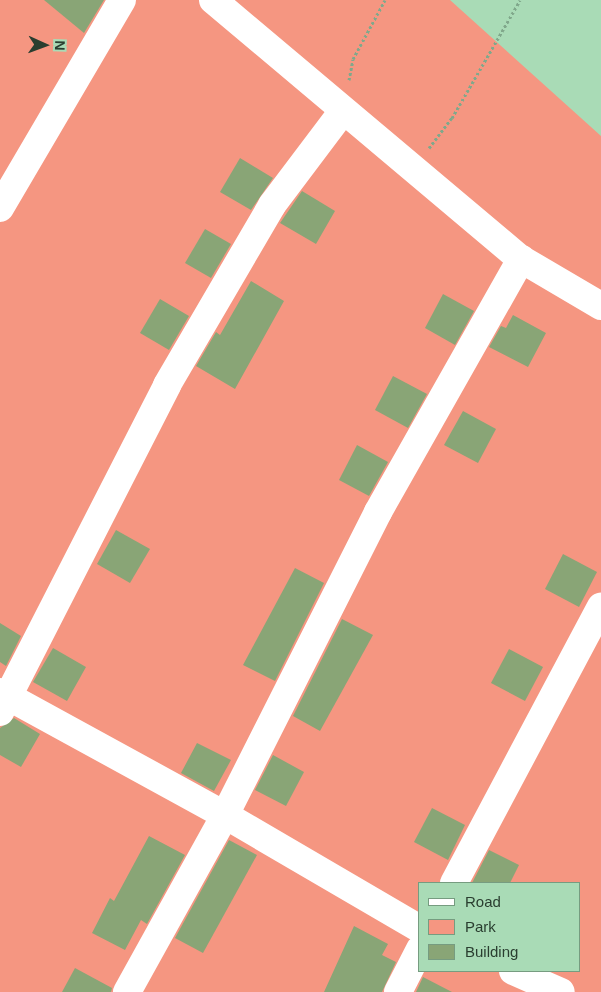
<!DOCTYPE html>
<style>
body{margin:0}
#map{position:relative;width:601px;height:992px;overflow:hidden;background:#a9dbb6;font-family:Helvetica,sans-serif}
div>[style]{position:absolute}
.green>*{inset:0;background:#f59681}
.building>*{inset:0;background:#89a576}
.path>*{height:3px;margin-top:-1.5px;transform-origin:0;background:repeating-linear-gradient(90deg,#80a88b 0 2.5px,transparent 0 5px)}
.minor>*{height:28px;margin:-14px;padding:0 14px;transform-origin:14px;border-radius:14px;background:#fff}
span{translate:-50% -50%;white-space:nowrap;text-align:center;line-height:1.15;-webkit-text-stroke:5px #a9dbb6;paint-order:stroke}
.legend{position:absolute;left:418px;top:882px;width:162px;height:90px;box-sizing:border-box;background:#a9dbb6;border:1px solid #769c80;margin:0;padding:6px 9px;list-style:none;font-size:15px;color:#2a3e30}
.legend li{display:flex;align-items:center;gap:10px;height:25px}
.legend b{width:25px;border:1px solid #769c80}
.north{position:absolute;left:20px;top:20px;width:50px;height:50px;-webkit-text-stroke:4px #a9dbb6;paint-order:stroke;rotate:92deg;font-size:14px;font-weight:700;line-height:20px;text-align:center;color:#2a3e30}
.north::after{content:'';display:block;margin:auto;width:18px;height:22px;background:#2a3e30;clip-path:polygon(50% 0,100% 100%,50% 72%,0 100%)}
</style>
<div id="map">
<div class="green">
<i style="clip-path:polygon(evenodd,0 0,450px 0,601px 136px,601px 992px,0 992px,0 0,420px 883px,580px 883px,580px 971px,420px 971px,420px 883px)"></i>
</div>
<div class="building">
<i style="clip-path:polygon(44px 0,104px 0,84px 33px)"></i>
<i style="clip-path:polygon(240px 158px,273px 178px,251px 210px,220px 192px)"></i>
<i style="clip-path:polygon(302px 191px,335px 211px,316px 244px,280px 223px)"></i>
<i style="clip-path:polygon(205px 229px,231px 244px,211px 278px,185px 263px)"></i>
<i style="clip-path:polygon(251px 281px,284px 301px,235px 389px,196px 366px,216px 332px,220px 335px)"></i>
<i style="clip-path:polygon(443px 294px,474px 311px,455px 345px,425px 328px)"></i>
<i style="clip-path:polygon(160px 299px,189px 316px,169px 350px,140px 333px)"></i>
<i style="clip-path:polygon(513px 315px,546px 333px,528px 367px,489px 347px,501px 326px,506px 328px)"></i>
<i style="clip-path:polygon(393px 376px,427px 394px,408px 428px,375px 410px)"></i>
<i style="clip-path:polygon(463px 411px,496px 429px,478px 463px,444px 445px)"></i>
<i style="clip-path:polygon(357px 445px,388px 462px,369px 496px,339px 480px)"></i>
<i style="clip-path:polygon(116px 530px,150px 549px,130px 583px,97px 564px)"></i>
<i style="clip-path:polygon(563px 554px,597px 572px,579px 607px,545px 589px)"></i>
<i style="clip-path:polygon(295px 568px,324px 583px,275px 681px,243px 665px)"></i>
<i style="clip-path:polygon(342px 619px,373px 635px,320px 731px,293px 716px)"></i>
<i style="clip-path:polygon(0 623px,21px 636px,6px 666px,0 662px)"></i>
<i style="clip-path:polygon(53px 648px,86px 667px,67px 701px,33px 682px)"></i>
<i style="clip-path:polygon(509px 649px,543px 667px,525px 701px,491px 683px)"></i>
<i style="clip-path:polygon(14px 718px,40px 734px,21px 767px,0 755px,0 728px)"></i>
<i style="clip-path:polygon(197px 743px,231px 760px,214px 791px,181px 773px)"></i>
<i style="clip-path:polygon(273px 755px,304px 772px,286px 806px,255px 790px)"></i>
<i style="clip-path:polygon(432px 808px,465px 825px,448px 860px,414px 842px)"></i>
<i style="clip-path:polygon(149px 836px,185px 855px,147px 924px,141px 920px,125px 950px,92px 933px,110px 898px,114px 901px)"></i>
<i style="clip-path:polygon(229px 840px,257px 855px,203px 953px,175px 938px)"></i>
<i style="clip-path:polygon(489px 850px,519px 865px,510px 883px,472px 883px)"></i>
<i style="clip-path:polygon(354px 926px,388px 944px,382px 955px,396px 962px,382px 992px,324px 992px)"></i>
<i style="clip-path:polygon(75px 968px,112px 988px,111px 992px,62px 992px)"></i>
<i style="clip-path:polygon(423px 977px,452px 992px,416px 992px)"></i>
</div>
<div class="path">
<i style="left:349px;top:80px;width:21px;rotate:-79deg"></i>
<i style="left:353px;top:59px;width:67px;rotate:-61.5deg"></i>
<i style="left:429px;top:148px;width:38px;rotate:-53deg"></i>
<i style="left:452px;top:118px;width:136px;rotate:-60deg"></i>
</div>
<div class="minor">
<i style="left:213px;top:0;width:402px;rotate:40.1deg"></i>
<i style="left:521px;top:259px;width:93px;rotate:30.4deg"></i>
<i style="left:0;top:208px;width:241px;rotate:-59.6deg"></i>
<i style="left:0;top:692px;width:256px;rotate:28.7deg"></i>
<i style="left:225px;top:815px;width:226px;rotate:30.3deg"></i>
<i style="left:0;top:712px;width:367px;rotate:-62.9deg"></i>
<i style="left:167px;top:385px;width:208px;rotate:-59.7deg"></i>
<i style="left:272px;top:205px;width:116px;rotate:-53deg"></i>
<i style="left:454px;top:883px;width:313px;rotate:-62deg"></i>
<i style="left:513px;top:971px;width:52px;rotate:23.6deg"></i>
<i style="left:127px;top:992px;width:202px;rotate:-61deg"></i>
<i style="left:225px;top:815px;width:339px;rotate:-63.2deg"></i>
<i style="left:378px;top:512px;width:291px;rotate:-60.5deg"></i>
<i style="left:398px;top:992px;width:48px;rotate:-62.9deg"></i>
</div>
<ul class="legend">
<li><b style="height:6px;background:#fff"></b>Road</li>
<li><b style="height:14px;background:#f59681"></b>Park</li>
<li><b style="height:14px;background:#89a576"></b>Building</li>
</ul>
<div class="north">N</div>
</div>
